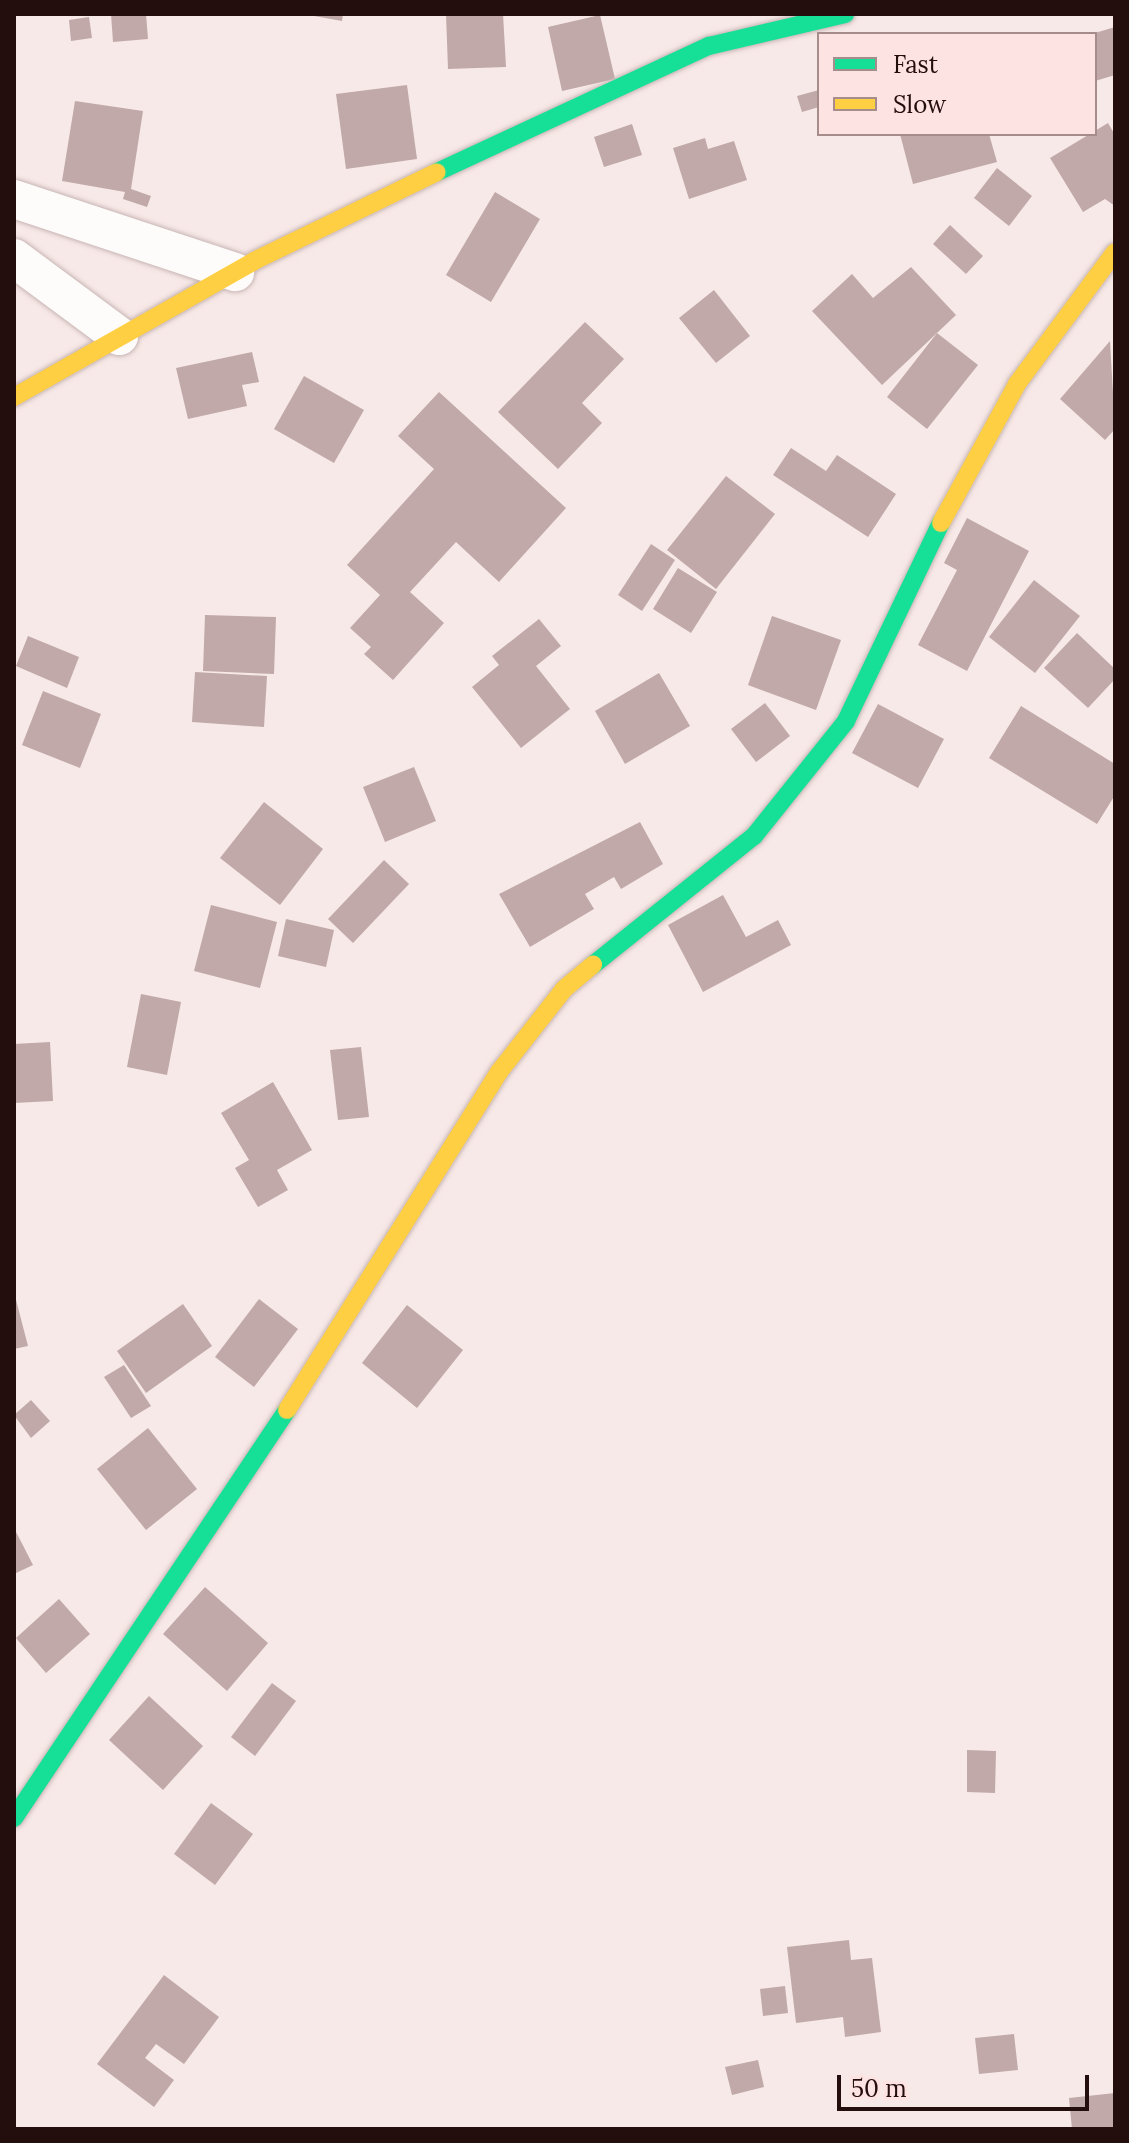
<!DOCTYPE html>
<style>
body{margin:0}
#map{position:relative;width:1129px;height:2143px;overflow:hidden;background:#f7e9e7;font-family:Lora,serif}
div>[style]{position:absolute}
.building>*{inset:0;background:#c0a9a8}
.roads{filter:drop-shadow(0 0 2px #c7b5b4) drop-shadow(0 0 2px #c7b5b4)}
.street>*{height:38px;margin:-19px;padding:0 19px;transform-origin:19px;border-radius:19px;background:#fefcfb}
.fast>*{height:18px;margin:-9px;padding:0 9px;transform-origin:9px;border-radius:9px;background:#16e098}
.slow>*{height:18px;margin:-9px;padding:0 9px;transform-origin:9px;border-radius:9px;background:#ffcf43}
span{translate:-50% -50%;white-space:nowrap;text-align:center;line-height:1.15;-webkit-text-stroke:7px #fde3e1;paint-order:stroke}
.frame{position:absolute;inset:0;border:16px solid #230d0d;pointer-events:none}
.legend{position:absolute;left:817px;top:32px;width:280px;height:104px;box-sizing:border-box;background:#fde3e1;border:2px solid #a68d8c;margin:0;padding:10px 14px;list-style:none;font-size:24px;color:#230d0d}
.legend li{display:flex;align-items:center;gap:16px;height:40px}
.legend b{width:40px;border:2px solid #a68d8c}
.scale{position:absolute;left:837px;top:2075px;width:252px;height:36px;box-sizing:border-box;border:4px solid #230d0d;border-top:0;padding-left:10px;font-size:24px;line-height:28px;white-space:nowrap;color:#230d0d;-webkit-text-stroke:6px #fde3e1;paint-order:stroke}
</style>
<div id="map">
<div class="building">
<i style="clip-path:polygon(111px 14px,146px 14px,148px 39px,113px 42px)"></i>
<i style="clip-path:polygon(303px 14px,343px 14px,342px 21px)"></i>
<i style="clip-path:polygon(446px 14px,503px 14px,506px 67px,448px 69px)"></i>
<i style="clip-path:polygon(600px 15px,615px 79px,562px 91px,548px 27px)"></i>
<i style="clip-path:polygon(89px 17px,92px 38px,71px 41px,69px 20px)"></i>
<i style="clip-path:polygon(1115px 27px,1115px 75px,1095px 81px,1095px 33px)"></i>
<i style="clip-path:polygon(407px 85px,417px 159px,346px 169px,336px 94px)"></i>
<i style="clip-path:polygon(819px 90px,819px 107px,802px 112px,797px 96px)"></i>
<i style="clip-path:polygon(75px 101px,143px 111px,131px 189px,151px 196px,147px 207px,123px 199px,125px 192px,62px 181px)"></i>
<i style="clip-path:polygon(1108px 123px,1115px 135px,1115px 206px,1105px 199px,1083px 212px,1050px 158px)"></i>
<i style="clip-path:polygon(632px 124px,642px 155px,604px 167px,594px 137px)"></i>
<i style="clip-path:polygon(900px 134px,989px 134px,997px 162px,913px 184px)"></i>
<i style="clip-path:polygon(705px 138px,708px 149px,734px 141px,747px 180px,689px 199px,673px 148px)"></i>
<i style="clip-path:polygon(997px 168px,1032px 196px,1009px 226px,974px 198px)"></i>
<i style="clip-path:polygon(495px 192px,540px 219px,491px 302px,446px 275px)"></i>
<i style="clip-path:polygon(950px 225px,983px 256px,966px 274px,933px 244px)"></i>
<i style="clip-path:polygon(911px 267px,956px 315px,882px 385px,812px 311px,852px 274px,873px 298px)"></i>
<i style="clip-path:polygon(714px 290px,750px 336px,716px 363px,679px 318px)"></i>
<i style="clip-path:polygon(585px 322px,624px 359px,582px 403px,602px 423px,558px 469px,498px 412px)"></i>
<i style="clip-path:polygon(937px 333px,978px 365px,927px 429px,887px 397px)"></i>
<i style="clip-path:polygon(1110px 341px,1115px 429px,1105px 440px,1060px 399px)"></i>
<i style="clip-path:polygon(252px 352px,259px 382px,242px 385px,247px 406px,188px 419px,176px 368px)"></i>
<i style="clip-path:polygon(304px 376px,364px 410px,334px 463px,274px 429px)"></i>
<i style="clip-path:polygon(439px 392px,566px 508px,499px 582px,456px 542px,410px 592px,444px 623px,393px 680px,364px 654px,371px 647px,350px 628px,380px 595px,347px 565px,434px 469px,398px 436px)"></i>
<i style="clip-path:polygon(791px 448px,826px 471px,837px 455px,896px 494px,868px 537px,773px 475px)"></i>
<i style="clip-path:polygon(726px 476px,775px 514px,716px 589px,667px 550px)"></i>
<i style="clip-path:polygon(967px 518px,1029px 551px,967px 671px,918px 645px,957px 570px,944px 563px)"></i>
<i style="clip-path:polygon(651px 544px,675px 560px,642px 611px,618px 595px)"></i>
<i style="clip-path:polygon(678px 568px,717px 592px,691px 633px,653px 609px)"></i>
<i style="clip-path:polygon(1034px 580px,1080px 616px,1035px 673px,989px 637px)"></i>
<i style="clip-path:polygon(205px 615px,276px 617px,274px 674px,203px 671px)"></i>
<i style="clip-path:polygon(772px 616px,841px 640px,816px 710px,748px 685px)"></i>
<i style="clip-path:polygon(539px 619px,561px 646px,536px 666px,570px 709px,521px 748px,472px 687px,499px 665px,492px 656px)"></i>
<i style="clip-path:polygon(1077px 633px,1115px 669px,1115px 679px,1088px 708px,1044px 668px)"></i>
<i style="clip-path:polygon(28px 636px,79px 657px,67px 688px,16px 666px)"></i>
<i style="clip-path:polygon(195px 672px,267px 676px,264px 727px,192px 722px)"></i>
<i style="clip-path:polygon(659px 673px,690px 726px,625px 764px,595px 711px)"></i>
<i style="clip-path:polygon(43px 691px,101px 714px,80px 768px,22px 745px)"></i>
<i style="clip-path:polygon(765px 703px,790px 736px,756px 762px,731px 729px)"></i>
<i style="clip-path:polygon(878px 704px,944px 739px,918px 788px,852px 753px)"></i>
<i style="clip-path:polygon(1021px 706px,1115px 764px,1115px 795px,1097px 824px,989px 758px)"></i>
<i style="clip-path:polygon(414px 767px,436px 821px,385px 842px,363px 787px)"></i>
<i style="clip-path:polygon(264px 802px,323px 849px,280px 905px,220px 858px)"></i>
<i style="clip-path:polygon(640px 822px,663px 864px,621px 889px,614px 877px,585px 894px,594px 909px,530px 947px,499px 894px)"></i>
<i style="clip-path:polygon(384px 860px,409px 884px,353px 943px,328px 919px)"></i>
<i style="clip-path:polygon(723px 895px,746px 937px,778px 920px,791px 945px,703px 992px,668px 925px)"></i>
<i style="clip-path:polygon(211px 905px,277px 922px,260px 988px,194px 971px)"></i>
<i style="clip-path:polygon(286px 919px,334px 930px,326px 967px,278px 956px)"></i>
<i style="clip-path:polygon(141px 994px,181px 1002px,167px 1075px,127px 1067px)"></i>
<i style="clip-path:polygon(50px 1042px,53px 1101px,14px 1103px,14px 1044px)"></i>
<i style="clip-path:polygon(361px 1047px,369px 1117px,338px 1120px,330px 1050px)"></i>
<i style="clip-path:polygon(273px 1082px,312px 1150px,277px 1170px,288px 1190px,258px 1207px,235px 1168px,249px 1160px,221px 1113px)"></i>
<i style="clip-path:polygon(14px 1292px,28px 1346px,14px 1349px)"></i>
<i style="clip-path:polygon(259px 1299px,298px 1329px,254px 1387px,215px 1357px)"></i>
<i style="clip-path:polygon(183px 1304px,212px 1346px,146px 1393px,117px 1351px)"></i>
<i style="clip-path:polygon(407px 1305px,463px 1350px,417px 1408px,362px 1363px)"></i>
<i style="clip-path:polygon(124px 1365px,151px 1406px,131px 1418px,104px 1377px)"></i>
<i style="clip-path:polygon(31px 1400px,50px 1421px,31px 1438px,14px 1415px)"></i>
<i style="clip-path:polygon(148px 1428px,197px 1489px,146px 1530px,97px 1469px)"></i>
<i style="clip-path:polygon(14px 1528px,33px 1565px,14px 1574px)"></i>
<i style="clip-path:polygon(205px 1587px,268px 1643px,227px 1691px,163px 1634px)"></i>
<i style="clip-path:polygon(59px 1599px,90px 1634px,46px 1673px,16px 1638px)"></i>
<i style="clip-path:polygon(272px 1683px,296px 1701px,255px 1756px,231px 1737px)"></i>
<i style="clip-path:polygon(149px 1696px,203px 1746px,163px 1790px,109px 1740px)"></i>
<i style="clip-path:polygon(967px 1750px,996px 1751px,995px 1793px,967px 1792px)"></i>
<i style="clip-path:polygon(211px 1803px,253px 1834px,215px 1885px,174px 1854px)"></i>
<i style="clip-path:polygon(849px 1940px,851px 1960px,872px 1958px,881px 2032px,845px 2037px,843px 2017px,796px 2023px,787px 1947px)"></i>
<i style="clip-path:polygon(164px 1975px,219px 2017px,184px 2064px,156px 2044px,145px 2058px,174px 2080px,154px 2107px,97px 2064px)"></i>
<i style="clip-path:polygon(785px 1986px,788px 2013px,763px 2016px,760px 1989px)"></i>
<i style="clip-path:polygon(1014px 2034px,1018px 2070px,979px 2074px,975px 2038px)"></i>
<i style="clip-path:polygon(758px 2060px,764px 2087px,732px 2095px,725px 2067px)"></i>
<i style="clip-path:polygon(1115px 2093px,1115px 2129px,1072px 2129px,1069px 2098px)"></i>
</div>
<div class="roads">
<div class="street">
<i style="left:14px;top:199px;width:233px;rotate:18.3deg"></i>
<i style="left:14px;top:258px;width:131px;rotate:36.6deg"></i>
</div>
<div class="fast">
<i style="left:437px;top:172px;width:300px;rotate:-24.9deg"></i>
<i style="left:709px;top:46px;width:140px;rotate:-13.2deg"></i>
<i style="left:593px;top:965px;width:206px;rotate:-38.7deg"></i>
<i style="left:754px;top:836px;width:147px;rotate:-51.3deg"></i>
<i style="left:846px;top:721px;width:220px;rotate:-64.4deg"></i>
<i style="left:14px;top:1818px;width:491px;rotate:-56.2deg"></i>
</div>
<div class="slow">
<i style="left:14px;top:397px;width:276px;rotate:-29.5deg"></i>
<i style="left:254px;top:261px;width:203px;rotate:-25.9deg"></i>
<i style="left:941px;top:523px;width:158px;rotate:-61.3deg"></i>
<i style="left:1017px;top:384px;width:164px;rotate:-53.4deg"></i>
<i style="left:287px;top:1410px;width:399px;rotate:-57.9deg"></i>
<i style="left:499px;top:1072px;width:105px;rotate:-51.9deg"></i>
<i style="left:564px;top:989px;width:38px;rotate:-40deg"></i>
</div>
</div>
<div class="frame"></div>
<ul class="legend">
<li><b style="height:10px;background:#16e098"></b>Fast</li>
<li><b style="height:10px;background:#ffcf43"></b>Slow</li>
</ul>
<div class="scale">50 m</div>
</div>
